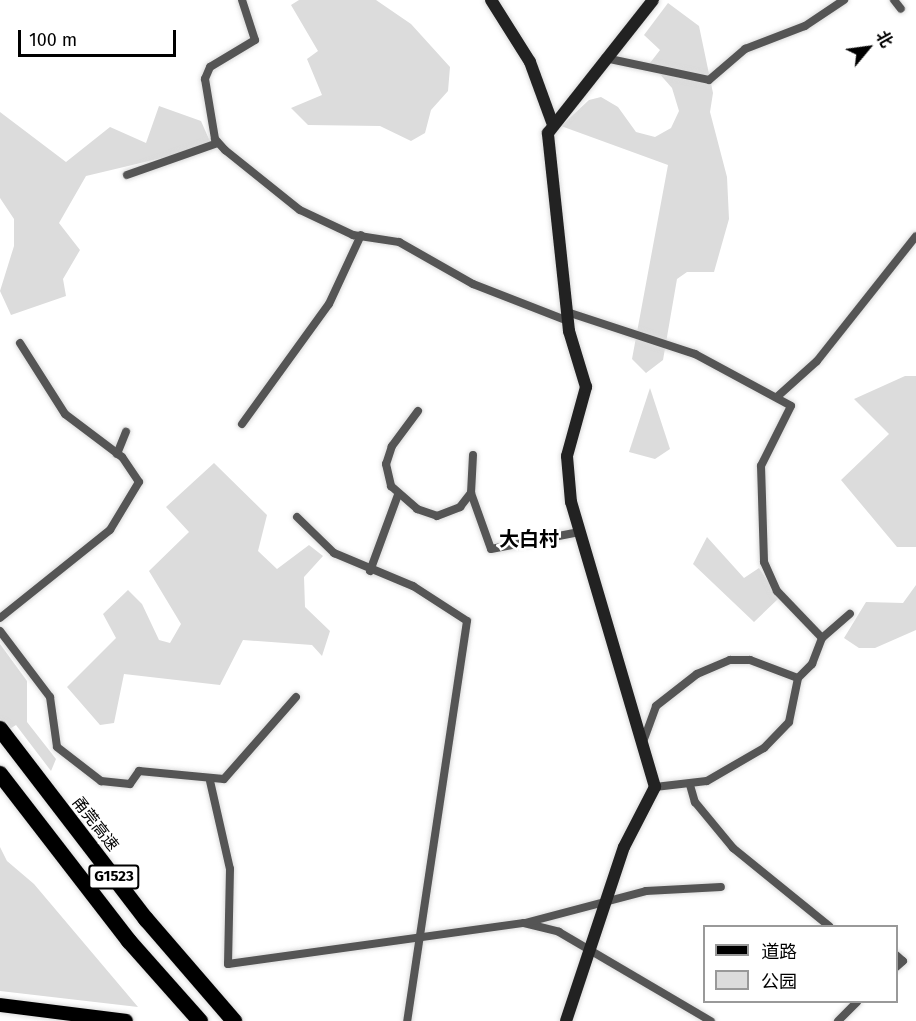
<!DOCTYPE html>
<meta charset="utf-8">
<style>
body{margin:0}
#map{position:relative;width:916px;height:1021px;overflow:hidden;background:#fff;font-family:"Fira Sans","Noto Sans SC",sans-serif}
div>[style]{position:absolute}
.green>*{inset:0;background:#dcdcdc}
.roads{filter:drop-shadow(0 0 2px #dbdbdb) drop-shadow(0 0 2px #dbdbdb)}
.street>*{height:8px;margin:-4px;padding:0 4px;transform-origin:4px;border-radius:4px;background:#555}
.secondary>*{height:12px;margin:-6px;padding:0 6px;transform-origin:6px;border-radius:6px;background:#222}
.primary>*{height:14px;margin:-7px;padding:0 7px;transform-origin:7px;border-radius:7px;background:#000}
.highway>*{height:16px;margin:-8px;padding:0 8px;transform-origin:8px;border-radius:8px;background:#000}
span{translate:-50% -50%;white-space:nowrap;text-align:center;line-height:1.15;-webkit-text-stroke:5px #fff;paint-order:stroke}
.shield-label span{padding:2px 4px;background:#fff;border:2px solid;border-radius:4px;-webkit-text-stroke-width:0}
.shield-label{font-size:15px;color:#000;font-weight:700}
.street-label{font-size:16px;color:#000}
.quarter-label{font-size:20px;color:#000;font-weight:700}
.legend{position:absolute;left:703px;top:925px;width:195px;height:78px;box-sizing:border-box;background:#fff;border:2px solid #999;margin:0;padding:8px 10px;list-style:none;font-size:18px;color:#000}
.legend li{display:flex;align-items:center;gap:12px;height:30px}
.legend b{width:30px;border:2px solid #999}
.north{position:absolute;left:838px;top:18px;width:60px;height:60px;-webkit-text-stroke:4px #fff;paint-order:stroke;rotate:61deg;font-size:16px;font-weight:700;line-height:24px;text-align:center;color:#000}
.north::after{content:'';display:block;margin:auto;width:21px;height:27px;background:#000;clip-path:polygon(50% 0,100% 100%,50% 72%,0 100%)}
.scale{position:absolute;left:18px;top:30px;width:158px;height:27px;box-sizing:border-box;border:3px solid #000;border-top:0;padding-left:8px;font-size:18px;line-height:21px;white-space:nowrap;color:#000;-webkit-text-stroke:4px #fff;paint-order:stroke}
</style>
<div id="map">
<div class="green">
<i style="clip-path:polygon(299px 0,376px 0,411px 24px,450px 67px,448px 91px,431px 110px,425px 133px,411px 141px,380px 126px,308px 125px,291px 108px,322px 95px,307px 59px,318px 51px,291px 5px)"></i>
<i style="clip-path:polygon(668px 3px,699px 26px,713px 93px,710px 112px,727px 177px,729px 219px,714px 272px,687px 272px,677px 279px,663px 360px,646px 373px,632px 359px,668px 165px,561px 126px,589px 100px,601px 97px,618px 107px,636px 132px,655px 137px,671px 128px,679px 111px,672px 88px,650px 63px,660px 50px,644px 35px)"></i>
<i style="clip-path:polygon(159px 106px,201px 121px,212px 146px,86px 176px,59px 223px,80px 250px,63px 279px,66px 296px,11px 315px,0 291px,14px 246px,14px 219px,0 198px,0 112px,66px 162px,110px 127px,146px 143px)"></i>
<i style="clip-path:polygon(905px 376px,916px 376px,916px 547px,897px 547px,841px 480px,889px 434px,854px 399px)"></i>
<i style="clip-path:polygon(650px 388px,670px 449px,655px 459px,629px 452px)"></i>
<i style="clip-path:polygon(214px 463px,267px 515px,258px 551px,277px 569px,309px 545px,323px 556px,304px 577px,305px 607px,330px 631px,322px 656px,312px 645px,243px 640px,220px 685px,124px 674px,114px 723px,100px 725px,67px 687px,116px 638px,103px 614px,128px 590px,142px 604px,159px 640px,170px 643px,181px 624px,149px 571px,189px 532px,166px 507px)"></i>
<i style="clip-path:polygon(707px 537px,744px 578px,759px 568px,779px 598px,754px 622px,693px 564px)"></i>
<i style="clip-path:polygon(916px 585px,916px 630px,875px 648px,859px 648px,844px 638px,866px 602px,903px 603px)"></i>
<i style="clip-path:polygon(0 644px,27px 681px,27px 722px,56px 759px,51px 771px,16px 725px,8px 730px,0 719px)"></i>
<i style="clip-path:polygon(0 847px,7px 861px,34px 884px,138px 1007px,0 991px)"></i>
</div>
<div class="roads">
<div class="street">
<i style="left:242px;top:0;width:42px;rotate:72deg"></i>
<i style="left:255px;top:40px;width:52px;rotate:149deg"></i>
<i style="left:210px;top:67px;width:13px;rotate:113deg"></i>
<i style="left:205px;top:79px;width:61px;rotate:80.5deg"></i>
<i style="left:215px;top:139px;width:15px;rotate:48deg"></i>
<i style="left:225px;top:150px;width:96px;rotate:38.7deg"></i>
<i style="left:300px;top:210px;width:59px;rotate:25.3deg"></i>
<i style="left:353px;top:235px;width:47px;rotate:8.7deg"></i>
<i style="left:399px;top:242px;width:85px;rotate:29.6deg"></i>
<i style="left:473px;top:284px;width:102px;rotate:21.3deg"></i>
<i style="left:894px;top:0;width:11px;rotate:52deg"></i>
<i style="left:605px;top:58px;width:106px;rotate:11.9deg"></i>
<i style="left:709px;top:80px;width:48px;rotate:-40.7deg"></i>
<i style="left:745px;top:49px;width:64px;rotate:-21deg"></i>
<i style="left:805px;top:26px;width:47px;rotate:-33.7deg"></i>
<i style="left:127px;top:175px;width:96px;rotate:-19.4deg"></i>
<i style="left:567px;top:312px;width:135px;rotate:18.2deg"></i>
<i style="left:695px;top:354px;width:109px;rotate:28.4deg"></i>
<i style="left:791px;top:406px;width:67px;rotate:116.6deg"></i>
<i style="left:761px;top:466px;width:96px;rotate:88.2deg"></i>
<i style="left:764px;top:562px;width:32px;rotate:66deg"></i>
<i style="left:777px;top:591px;width:65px;rotate:46.2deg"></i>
<i style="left:778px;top:396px;width:52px;rotate:-41.9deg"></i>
<i style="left:817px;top:361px;width:159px;rotate:-51.6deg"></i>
<i style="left:418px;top:411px;width:44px;rotate:126.6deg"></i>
<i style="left:392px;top:446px;width:19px;rotate:108deg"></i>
<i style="left:386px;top:464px;width:23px;rotate:77deg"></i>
<i style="left:391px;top:486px;width:35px;rotate:41deg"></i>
<i style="left:417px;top:509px;width:21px;rotate:19deg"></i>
<i style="left:437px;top:516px;width:25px;rotate:-21deg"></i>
<i style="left:460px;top:507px;width:18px;rotate:-52deg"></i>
<i style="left:242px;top:424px;width:148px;rotate:-54.1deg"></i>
<i style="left:329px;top:304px;width:76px;rotate:-65.1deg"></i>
<i style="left:117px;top:454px;width:24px;rotate:-68deg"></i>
<i style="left:473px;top:455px;width:38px;rotate:93deg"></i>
<i style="left:471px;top:493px;width:59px;rotate:70.3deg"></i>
<i style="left:491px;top:549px;width:90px;rotate:-10.9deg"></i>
<i style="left:297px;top:517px;width:52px;rotate:44.2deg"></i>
<i style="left:334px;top:553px;width:86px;rotate:22.7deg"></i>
<i style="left:413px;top:586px;width:64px;rotate:32.9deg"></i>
<i style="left:467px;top:621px;width:404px;rotate:98.5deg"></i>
<i style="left:370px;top:571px;width:81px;rotate:-69.8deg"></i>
<i style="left:0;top:618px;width:141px;rotate:-38.7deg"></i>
<i style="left:110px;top:530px;width:56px;rotate:-58.9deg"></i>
<i style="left:139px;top:482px;width:30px;rotate:-124deg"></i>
<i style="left:122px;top:457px;width:71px;rotate:-143deg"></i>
<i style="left:65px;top:414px;width:84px;rotate:-122.4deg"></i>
<i style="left:0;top:631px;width:83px;rotate:52.9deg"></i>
<i style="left:50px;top:697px;width:50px;rotate:82deg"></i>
<i style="left:57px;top:747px;width:56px;rotate:37.7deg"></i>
<i style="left:101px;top:781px;width:29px;rotate:6deg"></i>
<i style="left:130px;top:784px;width:16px;rotate:-55deg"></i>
<i style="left:139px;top:771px;width:85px;rotate:5.4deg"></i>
<i style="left:224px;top:779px;width:109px;rotate:-48.7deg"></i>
<i style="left:643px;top:742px;width:38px;rotate:-70deg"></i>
<i style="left:656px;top:706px;width:52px;rotate:-38deg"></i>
<i style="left:697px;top:674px;width:36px;rotate:-23deg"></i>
<i style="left:730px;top:660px;width:20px"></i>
<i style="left:750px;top:660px;width:51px;rotate:20.6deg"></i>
<i style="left:798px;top:678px;width:20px;rotate:-45deg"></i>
<i style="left:812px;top:664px;width:28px;rotate:-69deg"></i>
<i style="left:822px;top:638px;width:37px;rotate:-41deg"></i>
<i style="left:210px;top:781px;width:90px;rotate:77.2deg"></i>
<i style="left:230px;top:869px;width:95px;rotate:91.2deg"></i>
<i style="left:228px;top:964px;width:299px;rotate:-7.9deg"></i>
<i style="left:524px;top:923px;width:36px;rotate:14deg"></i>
<i style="left:559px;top:932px;width:176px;rotate:30.4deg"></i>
<i style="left:690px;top:785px;width:18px;rotate:74deg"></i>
<i style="left:695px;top:802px;width:60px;rotate:50.4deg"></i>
<i style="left:733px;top:848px;width:124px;rotate:39.1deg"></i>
<i style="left:655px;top:787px;width:52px;rotate:-6.6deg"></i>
<i style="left:707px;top:781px;width:66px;rotate:-30.1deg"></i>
<i style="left:764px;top:748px;width:36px;rotate:-46deg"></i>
<i style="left:789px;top:722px;width:45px;rotate:-78.4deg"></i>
<i style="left:525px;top:923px;width:125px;rotate:-14.8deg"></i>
<i style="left:646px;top:891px;width:75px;rotate:-3.1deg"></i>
<i style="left:896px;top:955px;width:9px;rotate:41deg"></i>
<i style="left:903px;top:961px;width:9px;rotate:139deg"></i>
<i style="left:838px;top:1021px;width:27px;rotate:-45deg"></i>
</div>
<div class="secondary">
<i style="left:491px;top:0;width:73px;rotate:57.8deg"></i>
<i style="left:530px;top:62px;width:64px;rotate:69.9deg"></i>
<i style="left:566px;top:1021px;width:183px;rotate:-71.6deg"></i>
<i style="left:624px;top:847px;width:68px;rotate:-62.7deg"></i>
<i style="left:655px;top:787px;width:297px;rotate:-106.4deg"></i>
<i style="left:571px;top:502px;width:46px;rotate:-95deg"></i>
<i style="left:567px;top:456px;width:72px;rotate:-74.6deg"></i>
<i style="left:586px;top:387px;width:59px;rotate:-106.9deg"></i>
<i style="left:569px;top:331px;width:199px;rotate:-96.1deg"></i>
<i style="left:548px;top:133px;width:169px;rotate:-51.7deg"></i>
</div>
<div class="primary">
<i style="left:0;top:1005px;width:127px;rotate:7.2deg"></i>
</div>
<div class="highway">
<i style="left:0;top:729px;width:240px;rotate:52.5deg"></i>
<i style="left:146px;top:919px;width:135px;rotate:49.2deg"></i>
<i style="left:0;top:774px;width:211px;rotate:52.3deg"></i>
<i style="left:129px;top:941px;width:107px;rotate:48.4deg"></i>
</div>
</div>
<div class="shield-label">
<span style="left:114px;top:877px">G1523</span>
</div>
<div class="street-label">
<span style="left:95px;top:824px;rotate:52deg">甬莞高速</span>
</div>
<div class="quarter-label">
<span style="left:529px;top:539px">大白村</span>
</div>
<ul class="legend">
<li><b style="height:8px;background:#000"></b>道路</li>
<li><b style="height:16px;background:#dcdcdc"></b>公园</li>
</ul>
<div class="north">北</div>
<div class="scale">100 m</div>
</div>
